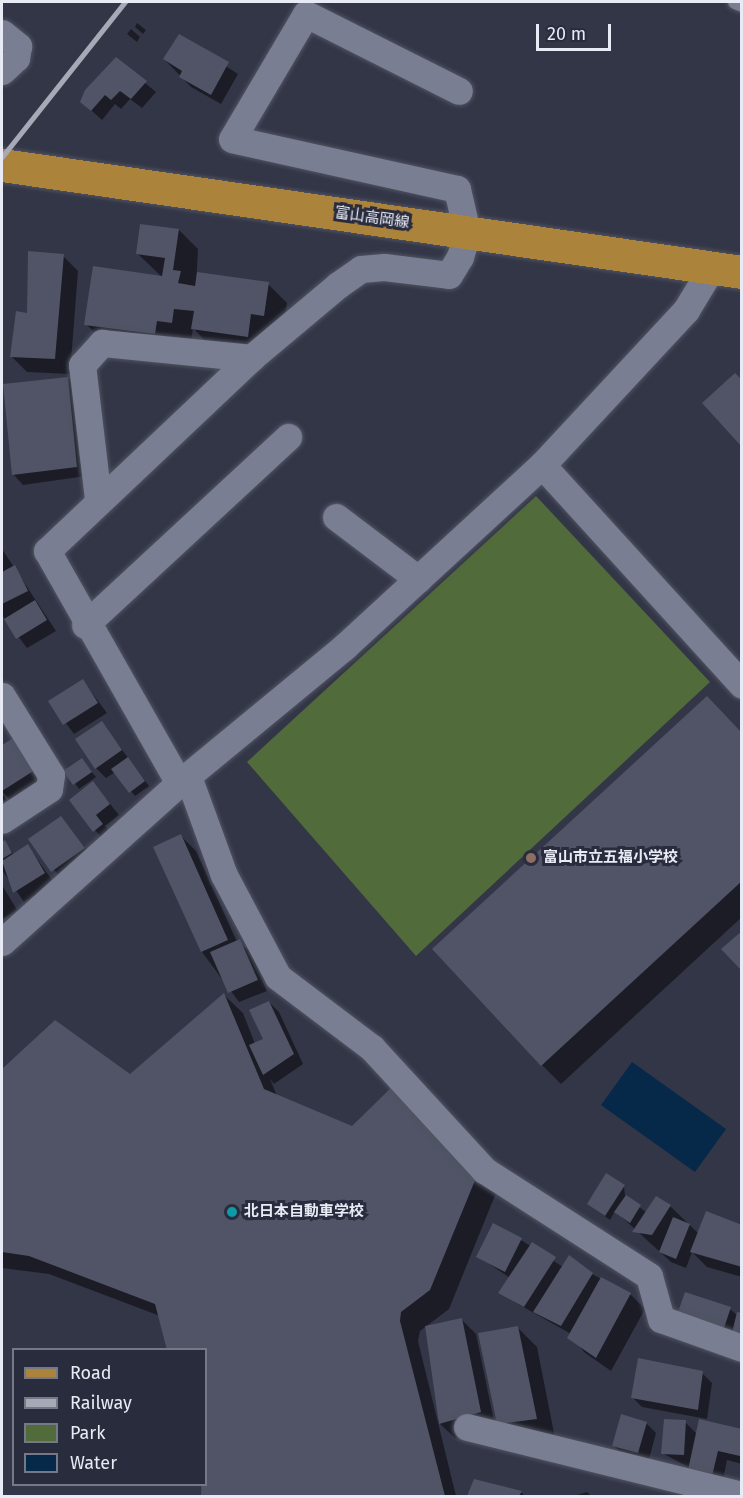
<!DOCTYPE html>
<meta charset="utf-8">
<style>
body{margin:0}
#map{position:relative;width:743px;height:1498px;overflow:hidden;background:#333647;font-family:"Fira Sans","Noto Sans JP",sans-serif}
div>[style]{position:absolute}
.green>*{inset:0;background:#526b3a}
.water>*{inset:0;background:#062949}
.shadow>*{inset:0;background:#0007}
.building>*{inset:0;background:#505466}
.roads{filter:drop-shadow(0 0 2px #505361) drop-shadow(0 0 2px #505361)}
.lane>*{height:14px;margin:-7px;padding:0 7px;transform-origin:7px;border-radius:7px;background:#7a7e92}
.street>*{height:27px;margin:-13.5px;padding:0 13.5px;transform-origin:13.5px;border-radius:13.5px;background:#7a7e92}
.primary>*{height:33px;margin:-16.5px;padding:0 16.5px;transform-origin:16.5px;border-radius:16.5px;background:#ac833b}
.rail>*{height:4.5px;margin:-2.25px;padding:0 2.25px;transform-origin:2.25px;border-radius:2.25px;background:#a6a9b6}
.dots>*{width:16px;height:16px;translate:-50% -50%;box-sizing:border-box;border:3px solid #292c3d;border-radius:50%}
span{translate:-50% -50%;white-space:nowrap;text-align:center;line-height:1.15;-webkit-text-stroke:6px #292c3d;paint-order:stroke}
.street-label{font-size:15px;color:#e8ebf6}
.poi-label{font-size:15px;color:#e8ebf6;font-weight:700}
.left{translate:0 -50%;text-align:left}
.frame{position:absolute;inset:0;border:3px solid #e8ebf6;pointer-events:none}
.legend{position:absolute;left:12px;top:1348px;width:195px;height:138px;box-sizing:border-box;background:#292c3d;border:2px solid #757887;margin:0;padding:8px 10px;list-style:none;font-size:18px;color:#e8ebf6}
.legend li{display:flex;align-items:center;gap:12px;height:30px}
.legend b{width:30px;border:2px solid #757887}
.scale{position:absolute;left:536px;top:24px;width:75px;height:27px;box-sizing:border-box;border:3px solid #e8ebf6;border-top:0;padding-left:8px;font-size:18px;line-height:21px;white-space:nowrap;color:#e8ebf6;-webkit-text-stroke:4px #292c3d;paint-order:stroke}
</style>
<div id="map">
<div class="green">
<i style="clip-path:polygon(536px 496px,710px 682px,416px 956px,247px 762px)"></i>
</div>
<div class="water">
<i style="clip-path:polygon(632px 1062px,726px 1129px,695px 1172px,601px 1105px)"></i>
</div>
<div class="shadow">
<i style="clip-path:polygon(137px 23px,146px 30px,143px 34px,135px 27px)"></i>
<i style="clip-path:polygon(131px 29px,140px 37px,137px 42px,127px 34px)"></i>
<i style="clip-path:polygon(179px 36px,238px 74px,221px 104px,191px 87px,164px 59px)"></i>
<i style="clip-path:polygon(116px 59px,156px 92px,142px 108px,130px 99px,121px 109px,115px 104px,102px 120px,82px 102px)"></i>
<i style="clip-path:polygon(179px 230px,198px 249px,196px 288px,268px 284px,287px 303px,282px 334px,266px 355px,212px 348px,193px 328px,191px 341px,105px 343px,86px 324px,163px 278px,138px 254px)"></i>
<i style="clip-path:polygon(63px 256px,78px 271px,70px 374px,27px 372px,12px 357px,28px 315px)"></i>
<i style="clip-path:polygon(68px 378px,78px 388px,86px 476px,23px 485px,13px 474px)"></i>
<i style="clip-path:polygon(2px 549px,56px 631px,27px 648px,2px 615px)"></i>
<i style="clip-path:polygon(83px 681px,107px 713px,74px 734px,50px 702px)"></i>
<i style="clip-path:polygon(102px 723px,149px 786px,135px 796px,115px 772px,106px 778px,96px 768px)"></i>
<i style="clip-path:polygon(742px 733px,742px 917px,561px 1084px,542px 1065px)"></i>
<i style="clip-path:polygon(15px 738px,44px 781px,11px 800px,2px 792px,2px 746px)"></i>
<i style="clip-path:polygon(82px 760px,96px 777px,79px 789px,66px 771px)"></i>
<i style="clip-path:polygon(93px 783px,119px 815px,105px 826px,112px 835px,104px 841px,71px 800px)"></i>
<i style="clip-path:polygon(2px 793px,6px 800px,2px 802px)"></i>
<i style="clip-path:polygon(61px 817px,94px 859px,63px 881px,30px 839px)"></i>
<i style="clip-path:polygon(181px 836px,196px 851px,237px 942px,250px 951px,267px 991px,239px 1002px,202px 952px)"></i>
<i style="clip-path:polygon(5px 842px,14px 855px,28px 846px,54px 883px,24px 902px,2px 870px)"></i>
<i style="clip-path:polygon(2px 885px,17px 910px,2px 919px)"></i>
<i style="clip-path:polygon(224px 995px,243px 1013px,255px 1044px,265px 1040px,269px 1002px,279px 1012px,303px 1064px,274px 1084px,270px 1079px,277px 1096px,353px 1128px,396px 1085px,496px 1193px,449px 1309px,420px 1331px,418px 1341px,456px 1496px,203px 1496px,206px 1350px,160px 1316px,49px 1274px,2px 1268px,2px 1071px,55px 1022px,130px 1076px)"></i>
<i style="clip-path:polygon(624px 1186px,625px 1196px,647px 1213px,670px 1206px,699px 1234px,742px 1227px,742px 1277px,707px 1267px,692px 1252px,686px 1268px,671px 1262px,615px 1211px,610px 1220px,588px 1204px)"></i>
<i style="clip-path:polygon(521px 1240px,563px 1267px,592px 1274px,631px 1295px,645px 1309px,611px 1371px,584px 1352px,571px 1334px,499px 1293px,510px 1278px,478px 1256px)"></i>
<i style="clip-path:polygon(730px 1309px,738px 1316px,742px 1341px,689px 1325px)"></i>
<i style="clip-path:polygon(461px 1319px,476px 1334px,495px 1426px,455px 1438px,438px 1422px)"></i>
<i style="clip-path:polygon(518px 1328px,537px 1347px,555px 1438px,499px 1423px)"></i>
<i style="clip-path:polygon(702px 1373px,712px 1383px,707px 1419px,642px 1407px,632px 1397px)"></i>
<i style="clip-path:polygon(685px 1422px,697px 1434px,742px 1430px,742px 1464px,727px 1460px,722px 1485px,662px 1453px)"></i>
<i style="clip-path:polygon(646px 1423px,656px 1433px,648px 1463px,624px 1456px,614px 1446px)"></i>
<i style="clip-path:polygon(475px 1481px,521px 1492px,525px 1496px,469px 1496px)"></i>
<i style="clip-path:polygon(587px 1492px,591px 1496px,574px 1496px)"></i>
</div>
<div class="building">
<i style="clip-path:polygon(179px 34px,229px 62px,211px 95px,179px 77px,182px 71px,163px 59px)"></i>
<i style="clip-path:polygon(116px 57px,147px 81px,131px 99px,120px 91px,111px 100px,105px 95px,91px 111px,80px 102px,85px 90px)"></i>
<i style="clip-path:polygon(140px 224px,179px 229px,173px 270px,181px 271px,178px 283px,195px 286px,197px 272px,269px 282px,264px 316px,251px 314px,248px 337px,191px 329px,194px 311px,174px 309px,172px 323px,157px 321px,155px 334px,84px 325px,93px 266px,162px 276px,165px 258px,136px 254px)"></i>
<i style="clip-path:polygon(28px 251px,64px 254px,55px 359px,10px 357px,16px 311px,27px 313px)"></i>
<i style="clip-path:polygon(735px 373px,742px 380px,742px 447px,702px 403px)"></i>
<i style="clip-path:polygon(68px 377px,77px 467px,12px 475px,3px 384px)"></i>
<i style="clip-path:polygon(15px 565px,28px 591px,2px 604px,2px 572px)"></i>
<i style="clip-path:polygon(35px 600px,47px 620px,16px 639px,4px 619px)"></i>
<i style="clip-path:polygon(83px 679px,98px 703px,63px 725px,48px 701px)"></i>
<i style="clip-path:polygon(707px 696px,742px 733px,742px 881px,541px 1066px,432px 949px)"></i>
<i style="clip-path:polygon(102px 721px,122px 750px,95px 769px,75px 739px)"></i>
<i style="clip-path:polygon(15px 737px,35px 770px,2px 791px,2px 745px)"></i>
<i style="clip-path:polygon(128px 757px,145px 781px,129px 793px,111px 769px)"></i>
<i style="clip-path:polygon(82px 758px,92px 772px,73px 785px,63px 771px)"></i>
<i style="clip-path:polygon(93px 781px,110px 804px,96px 815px,103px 824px,93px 832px,69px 800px)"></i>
<i style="clip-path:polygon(61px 816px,85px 848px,51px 872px,28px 839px)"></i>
<i style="clip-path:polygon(181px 834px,228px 940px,201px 952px,153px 847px)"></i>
<i style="clip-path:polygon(5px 840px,12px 853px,2px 859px,2px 842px)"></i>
<i style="clip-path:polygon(28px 844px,45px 873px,13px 893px,2px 861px)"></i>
<i style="clip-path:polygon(742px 931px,742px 971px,721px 949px)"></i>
<i style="clip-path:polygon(240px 939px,258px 980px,228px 993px,210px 952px)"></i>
<i style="clip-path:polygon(224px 993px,264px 1089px,352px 1126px,396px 1083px,478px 1173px,430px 1290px,401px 1312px,400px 1321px,445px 1496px,201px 1496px,206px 1350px,167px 1350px,155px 1304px,29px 1256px,2px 1252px,2px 1069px,55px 1020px,130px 1074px)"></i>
<i style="clip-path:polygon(269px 1001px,294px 1054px,263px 1075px,249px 1045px,263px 1039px,249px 1010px)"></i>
<i style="clip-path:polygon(606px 1173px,625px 1185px,605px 1216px,587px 1204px)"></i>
<i style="clip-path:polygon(626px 1195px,641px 1205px,630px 1223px,614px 1212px)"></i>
<i style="clip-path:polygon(656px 1196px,671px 1205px,652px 1235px,632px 1232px)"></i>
<i style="clip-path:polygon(706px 1211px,742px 1225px,742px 1267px,690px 1252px)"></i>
<i style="clip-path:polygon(673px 1217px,690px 1224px,676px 1259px,659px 1252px)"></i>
<i style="clip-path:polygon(493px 1223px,522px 1238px,505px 1272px,476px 1257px)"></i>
<i style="clip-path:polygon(532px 1242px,556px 1257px,524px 1307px,498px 1293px)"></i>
<i style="clip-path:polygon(569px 1255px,593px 1273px,561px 1326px,533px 1312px)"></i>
<i style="clip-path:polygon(601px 1277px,631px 1293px,596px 1358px,567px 1338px)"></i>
<i style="clip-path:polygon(685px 1292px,731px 1307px,723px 1331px,677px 1315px)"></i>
<i style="clip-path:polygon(737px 1312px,742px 1313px,742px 1336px,732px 1333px)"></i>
<i style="clip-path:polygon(462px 1318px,481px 1412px,439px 1424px,425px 1326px)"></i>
<i style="clip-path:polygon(518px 1326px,537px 1419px,497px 1424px,478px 1333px)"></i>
<i style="clip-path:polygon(638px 1358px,703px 1371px,698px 1410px,631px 1398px)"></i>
<i style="clip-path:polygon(621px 1414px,647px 1422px,638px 1453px,612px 1446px)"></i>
<i style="clip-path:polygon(664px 1419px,686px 1420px,684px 1455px,661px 1454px)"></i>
<i style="clip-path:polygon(699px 1419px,742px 1429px,740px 1456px,718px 1451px,712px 1476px,688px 1470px)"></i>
<i style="clip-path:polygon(474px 1479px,522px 1491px,519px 1496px,467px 1496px)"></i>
</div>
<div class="roads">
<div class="lane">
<i style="left:735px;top:2px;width:8px;rotate:23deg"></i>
</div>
<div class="street">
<i style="left:2px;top:33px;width:21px;rotate:39deg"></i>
<i style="left:18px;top:46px;width:12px;rotate:99deg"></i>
<i style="left:16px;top:58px;width:19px;rotate:137deg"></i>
<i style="left:542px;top:465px;width:297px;rotate:47.7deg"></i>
<i style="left:98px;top:499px;width:135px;rotate:-96.8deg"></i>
<i style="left:82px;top:365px;width:30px;rotate:-48deg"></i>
<i style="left:102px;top:343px;width:150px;rotate:5.7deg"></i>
<i style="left:336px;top:517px;width:103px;rotate:37.1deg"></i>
<i style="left:85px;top:625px;width:277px;rotate:-42.8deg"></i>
<i style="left:2px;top:696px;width:93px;rotate:58.2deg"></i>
<i style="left:51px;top:775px;width:14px;rotate:98deg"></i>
<i style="left:49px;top:789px;width:56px;rotate:146.6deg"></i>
<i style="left:189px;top:779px;width:102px;rotate:70deg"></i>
<i style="left:224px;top:875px;width:115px;rotate:62.1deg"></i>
<i style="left:278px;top:977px;width:118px;rotate:37.1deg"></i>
<i style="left:372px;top:1048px;width:166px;rotate:47.4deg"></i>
<i style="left:484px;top:1170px;width:196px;rotate:32.7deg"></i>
<i style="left:649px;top:1276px;width:45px;rotate:74.4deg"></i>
<i style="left:661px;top:1319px;width:86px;rotate:19.7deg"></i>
<i style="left:179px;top:783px;width:267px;rotate:-119.6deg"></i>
<i style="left:47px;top:551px;width:281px;rotate:-43.4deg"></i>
<i style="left:251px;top:358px;width:114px;rotate:-40deg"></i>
<i style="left:338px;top:285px;width:28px;rotate:-35deg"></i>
<i style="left:361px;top:269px;width:23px;rotate:-5deg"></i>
<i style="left:384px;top:267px;width:65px;rotate:7deg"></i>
<i style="left:449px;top:275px;width:21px;rotate:-59deg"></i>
<i style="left:460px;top:257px;width:26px;rotate:-74deg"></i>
<i style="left:467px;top:232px;width:44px;rotate:-103.1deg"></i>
<i style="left:457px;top:189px;width:230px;rotate:-167.5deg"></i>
<i style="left:232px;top:139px;width:145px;rotate:-59.4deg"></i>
<i style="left:306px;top:14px;width:171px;rotate:26.7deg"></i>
<i style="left:2px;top:942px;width:238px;rotate:-41.9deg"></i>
<i style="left:179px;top:783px;width:214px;rotate:-39.5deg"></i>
<i style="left:344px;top:647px;width:269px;rotate:-42.6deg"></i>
<i style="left:542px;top:465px;width:212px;rotate:-47.1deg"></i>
<i style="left:686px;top:310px;width:50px;rotate:-58.8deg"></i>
<i style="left:467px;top:1427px;width:283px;rotate:13.9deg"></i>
</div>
<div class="primary">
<i style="left:2px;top:165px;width:748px;rotate:8.23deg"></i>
</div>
</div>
<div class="rail">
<i style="left:2px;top:157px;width:198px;rotate:-51.6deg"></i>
</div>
<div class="dots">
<i style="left:531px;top:858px;background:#8d6e63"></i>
<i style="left:232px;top:1212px;background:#0f9aa8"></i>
</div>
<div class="street-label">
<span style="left:372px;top:218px;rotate:8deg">富山高岡線</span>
</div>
<div class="poi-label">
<span class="left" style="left:543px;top:858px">富山市立五福小学校</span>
<span class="left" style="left:244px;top:1212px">北日本自動車学校</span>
</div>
<div class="frame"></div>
<ul class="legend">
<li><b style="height:8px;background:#ac833b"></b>Road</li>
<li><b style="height:8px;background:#a6a9b6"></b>Railway</li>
<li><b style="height:16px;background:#526b3a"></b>Park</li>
<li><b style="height:16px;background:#062949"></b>Water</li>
</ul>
<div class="scale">20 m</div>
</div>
